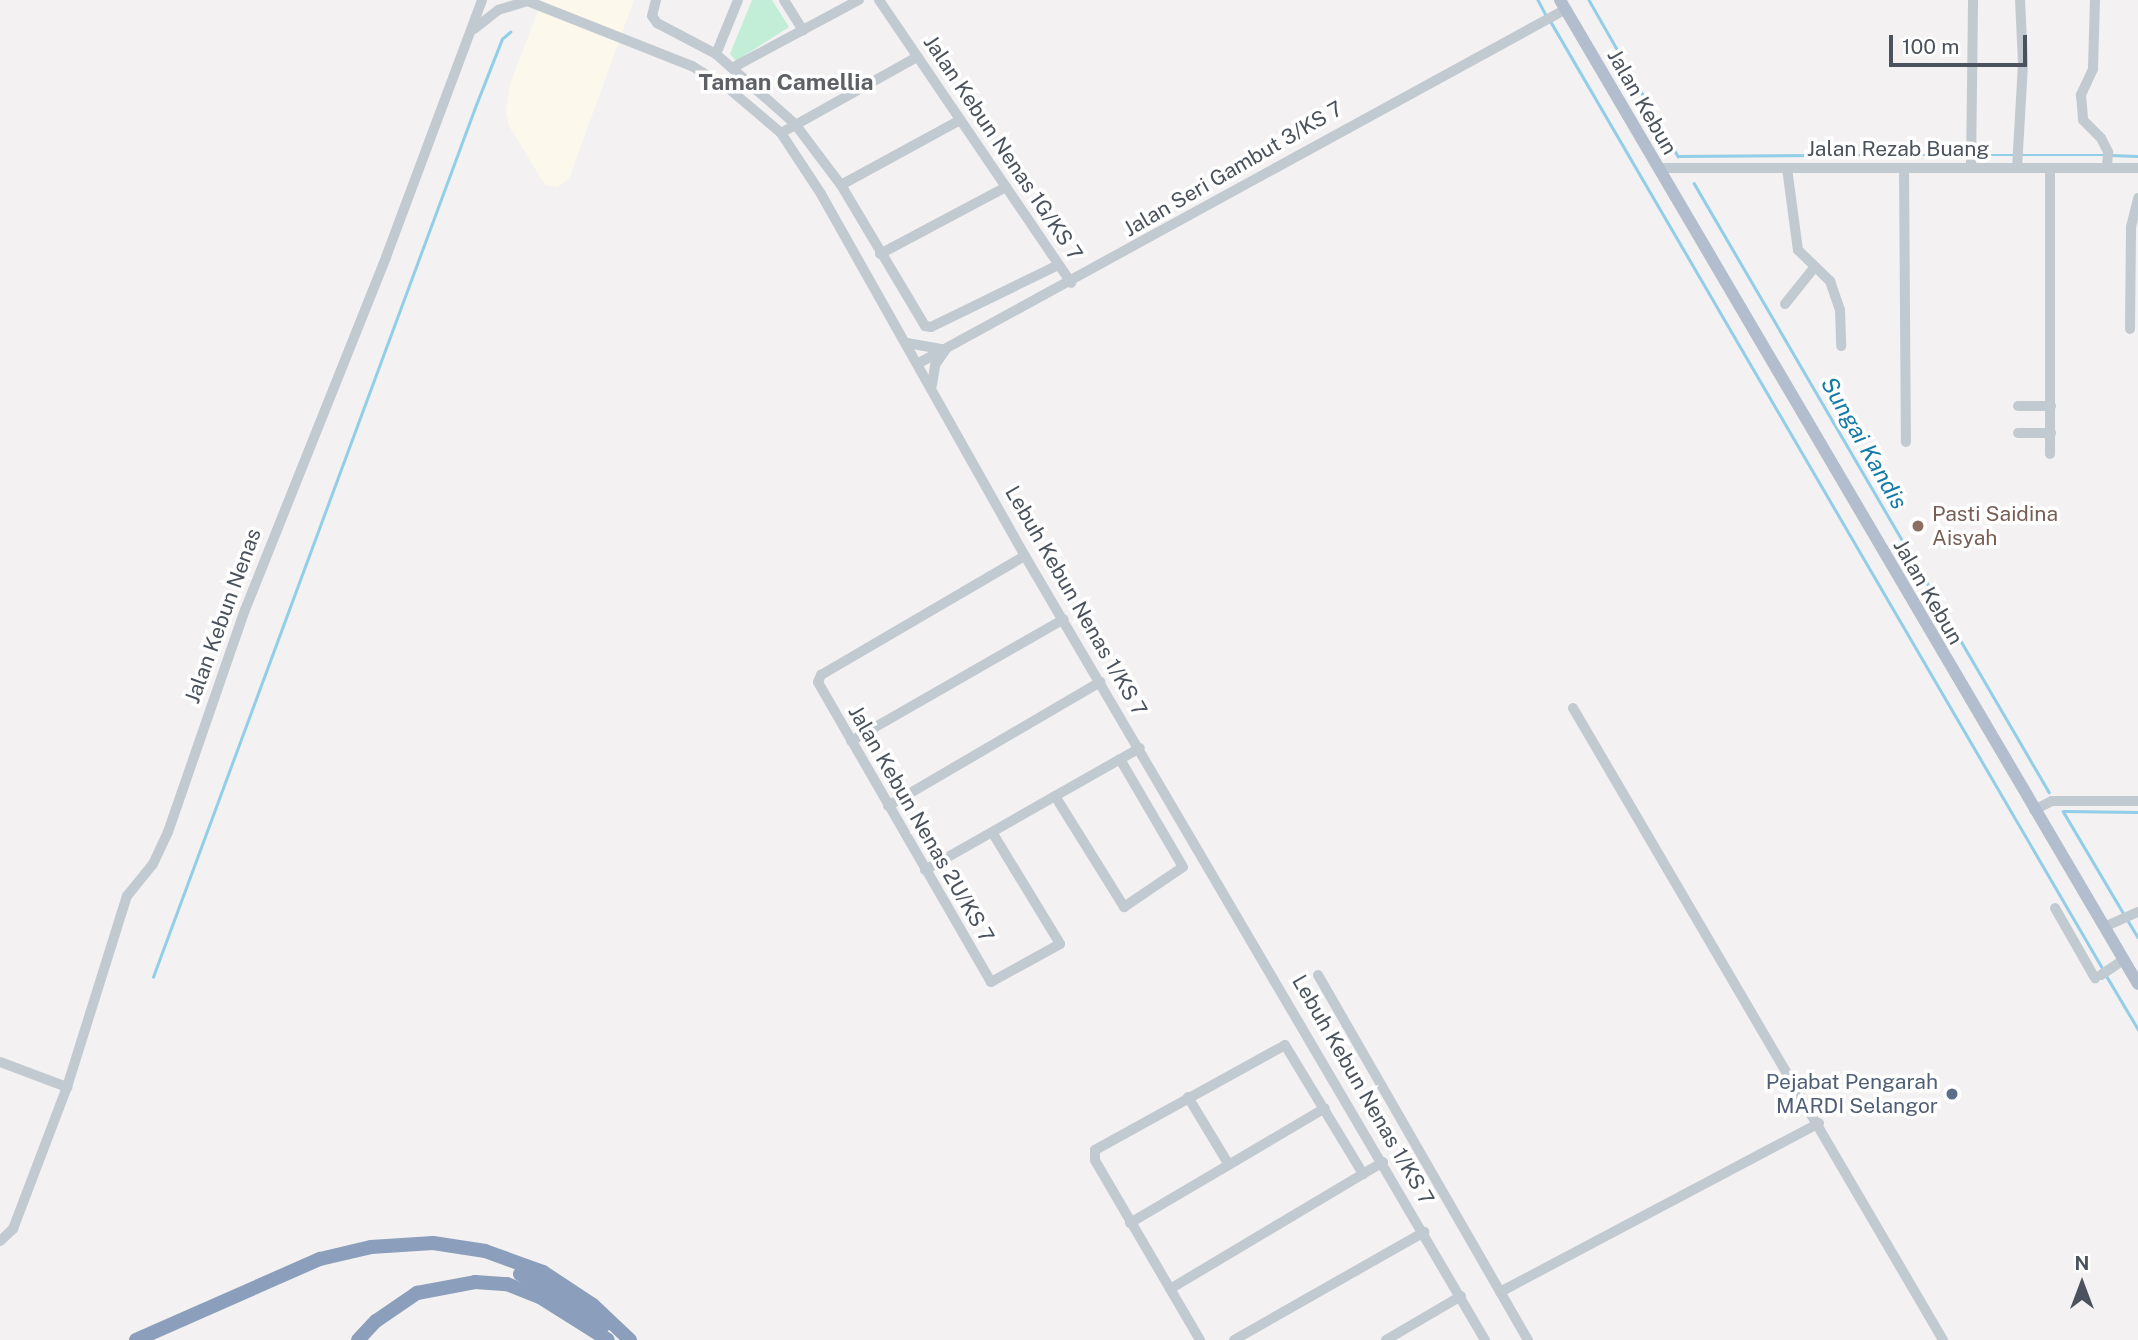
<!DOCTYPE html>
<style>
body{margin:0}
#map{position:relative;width:2138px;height:1340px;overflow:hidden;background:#f3f1f1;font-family:"Public Sans",sans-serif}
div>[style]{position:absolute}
.commercial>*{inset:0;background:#fcf8ec}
.green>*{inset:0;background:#c2edd7}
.stream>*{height:2.5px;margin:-1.25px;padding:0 1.25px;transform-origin:1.25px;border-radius:1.25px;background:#92cee8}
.minor>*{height:10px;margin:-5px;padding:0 5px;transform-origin:5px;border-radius:5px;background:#c2cad1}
.major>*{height:12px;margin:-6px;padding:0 6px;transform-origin:6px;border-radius:6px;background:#b2bdce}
.highway>*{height:14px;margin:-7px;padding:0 7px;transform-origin:7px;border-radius:7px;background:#8b9fbc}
.dots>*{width:19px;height:19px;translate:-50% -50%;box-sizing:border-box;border:4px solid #fff;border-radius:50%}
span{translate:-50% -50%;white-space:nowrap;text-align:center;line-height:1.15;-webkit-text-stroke:7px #fff;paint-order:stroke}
.street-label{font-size:21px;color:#49525d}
.education-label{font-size:21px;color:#785e54}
.left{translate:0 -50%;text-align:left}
.service-label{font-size:21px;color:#4e5e75}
.right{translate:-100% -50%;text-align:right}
.neighbourhood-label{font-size:23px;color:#5d6065;font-weight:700}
.water-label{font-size:23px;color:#147aa6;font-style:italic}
.north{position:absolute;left:2047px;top:1249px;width:70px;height:70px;-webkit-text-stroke:5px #fff;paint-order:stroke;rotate:0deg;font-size:19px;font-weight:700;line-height:28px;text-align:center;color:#49525d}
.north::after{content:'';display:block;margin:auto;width:24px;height:32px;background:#49525d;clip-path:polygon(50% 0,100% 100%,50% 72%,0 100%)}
.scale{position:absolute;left:1889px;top:35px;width:138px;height:32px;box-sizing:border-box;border:4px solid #49525d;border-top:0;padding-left:9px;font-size:21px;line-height:24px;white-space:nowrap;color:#49525d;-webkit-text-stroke:5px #fff;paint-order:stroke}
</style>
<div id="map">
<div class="commercial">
<i style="clip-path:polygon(542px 0,634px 0,569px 179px,557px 187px,545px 185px,509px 126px,506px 111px,510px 84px)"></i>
</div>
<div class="green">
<i style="clip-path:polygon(752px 0,772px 0,789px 27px,736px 61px,730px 54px)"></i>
</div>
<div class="stream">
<i style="left:1538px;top:0;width:19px;rotate:62deg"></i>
<i style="left:1589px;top:0;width:180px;rotate:60.3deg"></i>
<i style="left:1678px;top:156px;width:146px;rotate:-0.4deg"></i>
<i style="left:1551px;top:22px;width:1096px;rotate:59.76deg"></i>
<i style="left:1840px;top:155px;width:127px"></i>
<i style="left:1973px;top:155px;width:43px"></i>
<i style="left:2022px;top:155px;width:81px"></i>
<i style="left:2110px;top:155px;width:28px;rotate:2deg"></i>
<i style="left:1694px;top:183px;width:705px;rotate:59.76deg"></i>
<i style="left:2063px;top:811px;width:120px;rotate:59.4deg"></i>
<i style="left:2064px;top:811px;width:74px;rotate:0.8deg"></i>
<i style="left:2127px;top:919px;width:21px;rotate:59deg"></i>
<i style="left:2106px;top:975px;width:63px;rotate:59.3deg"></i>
<i style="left:153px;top:977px;width:925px;rotate:-69.68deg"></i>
<i style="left:474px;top:110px;width:76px;rotate:-68.5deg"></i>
<i style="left:502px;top:39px;width:11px;rotate:-41deg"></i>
</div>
<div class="minor">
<i style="left:525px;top:0;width:180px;rotate:21.6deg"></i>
<i style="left:692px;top:66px;width:42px;rotate:31.4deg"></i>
<i style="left:728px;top:88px;width:70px;rotate:40.3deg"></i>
<i style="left:781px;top:133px;width:73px;rotate:56.7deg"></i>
<i style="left:821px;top:194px;width:416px;rotate:60.6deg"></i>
<i style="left:1025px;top:556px;width:909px;rotate:59.6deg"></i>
<i style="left:656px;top:0;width:16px;rotate:104deg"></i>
<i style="left:652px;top:16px;width:9px;rotate:54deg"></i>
<i style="left:657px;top:23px;width:67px;rotate:27.7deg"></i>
<i style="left:716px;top:54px;width:106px;rotate:41.5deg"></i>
<i style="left:795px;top:124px;width:76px;rotate:53deg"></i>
<i style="left:841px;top:185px;width:164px;rotate:59.2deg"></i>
<i style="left:925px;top:326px;width:6px;rotate:9deg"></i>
<i style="left:931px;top:327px;width:141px;rotate:-26deg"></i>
<i style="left:784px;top:0;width:36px;rotate:58deg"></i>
<i style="left:879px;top:0;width:342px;rotate:55.8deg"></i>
<i style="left:2095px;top:0;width:69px;rotate:91.7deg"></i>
<i style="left:2093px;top:69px;width:29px;rotate:115deg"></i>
<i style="left:2081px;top:95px;width:25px;rotate:85deg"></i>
<i style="left:2083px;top:120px;width:25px;rotate:45deg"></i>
<i style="left:2101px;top:138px;width:16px;rotate:63deg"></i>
<i style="left:2108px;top:152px;width:16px;rotate:94deg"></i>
<i style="left:474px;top:29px;width:31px;rotate:-38deg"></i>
<i style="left:498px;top:10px;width:31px;rotate:-17deg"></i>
<i style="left:716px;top:54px;width:58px;rotate:-67.8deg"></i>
<i style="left:732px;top:68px;width:144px;rotate:-28.2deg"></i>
<i style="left:781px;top:133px;width:156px;rotate:-29.2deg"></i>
<i style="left:1659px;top:168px;width:479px"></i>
<i style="left:1787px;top:168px;width:83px;rotate:82.4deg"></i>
<i style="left:1798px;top:250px;width:45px;rotate:44.1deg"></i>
<i style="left:1830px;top:281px;width:31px;rotate:71deg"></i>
<i style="left:1840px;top:310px;width:36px;rotate:88deg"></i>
<i style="left:1904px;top:168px;width:274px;rotate:89.6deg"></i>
<i style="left:1971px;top:168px;width:168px;rotate:-89.3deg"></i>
<i style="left:2017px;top:168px;width:105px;rotate:-86.7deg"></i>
<i style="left:2023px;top:63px;width:63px;rotate:-92.7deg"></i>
<i style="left:2050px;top:168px;width:286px;rotate:90deg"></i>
<i style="left:841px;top:185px;width:136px;rotate:-28.6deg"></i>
<i style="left:880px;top:254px;width:143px;rotate:-28deg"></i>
<i style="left:1785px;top:304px;width:45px;rotate:-51.3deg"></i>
<i style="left:2130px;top:329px;width:102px;rotate:-89.4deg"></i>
<i style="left:2131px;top:227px;width:30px;rotate:-76deg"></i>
<i style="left:907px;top:343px;width:36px;rotate:10deg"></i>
<i style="left:919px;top:363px;width:738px;rotate:-28.68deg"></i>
<i style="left:932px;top:385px;width:20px;rotate:-81deg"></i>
<i style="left:935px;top:365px;width:19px;rotate:-55deg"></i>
<i style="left:2018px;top:406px;width:33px"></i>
<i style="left:2018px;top:433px;width:33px"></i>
<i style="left:1573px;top:708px;width:732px;rotate:59.65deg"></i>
<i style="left:851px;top:741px;width:245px;rotate:-29.8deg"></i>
<i style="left:1055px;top:796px;width:131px;rotate:58.1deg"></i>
<i style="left:1124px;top:907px;width:71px;rotate:-34.1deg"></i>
<i style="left:1183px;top:867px;width:125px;rotate:-120.3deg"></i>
<i style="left:888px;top:806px;width:246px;rotate:-30.3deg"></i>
<i style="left:2034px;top:810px;width:20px;rotate:-27deg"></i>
<i style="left:2052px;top:801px;width:86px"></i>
<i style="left:992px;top:832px;width:131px;rotate:58.7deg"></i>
<i style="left:1060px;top:944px;width:79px;rotate:151.2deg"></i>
<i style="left:991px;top:982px;width:346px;rotate:-120deg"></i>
<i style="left:818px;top:682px;width:8px;rotate:-67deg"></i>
<i style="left:821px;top:675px;width:236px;rotate:-30.3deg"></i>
<i style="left:925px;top:870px;width:247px;rotate:-29.6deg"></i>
<i style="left:2055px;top:908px;width:81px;rotate:60.3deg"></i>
<i style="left:2104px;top:927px;width:37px;rotate:-24deg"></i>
<i style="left:1318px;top:975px;width:421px;rotate:60.1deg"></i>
<i style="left:2101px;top:975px;width:27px;rotate:-34deg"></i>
<i style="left:0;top:1062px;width:72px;rotate:20.5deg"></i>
<i style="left:1188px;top:1097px;width:79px;rotate:58.9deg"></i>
<i style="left:1130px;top:1223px;width:226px;rotate:-30.5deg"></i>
<i style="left:0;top:1241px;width:18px;rotate:-43deg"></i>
<i style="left:13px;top:1229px;width:152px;rotate:-69.2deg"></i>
<i style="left:67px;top:1087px;width:200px;rotate:-72.6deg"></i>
<i style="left:127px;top:896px;width:41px;rotate:-50.9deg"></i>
<i style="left:153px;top:864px;width:35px;rotate:-65deg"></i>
<i style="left:168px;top:832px;width:235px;rotate:-70.9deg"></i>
<i style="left:245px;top:610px;width:380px;rotate:-68.2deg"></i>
<i style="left:386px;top:257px;width:274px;rotate:-69.5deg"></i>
<i style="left:1170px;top:1289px;width:248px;rotate:-30.8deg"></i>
<i style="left:1500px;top:1292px;width:361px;rotate:-27.9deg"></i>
<i style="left:1200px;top:1340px;width:208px;rotate:-120.3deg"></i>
<i style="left:1095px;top:1160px;width:10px;rotate:-90deg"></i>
<i style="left:1095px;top:1150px;width:217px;rotate:-28.9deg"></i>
<i style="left:1285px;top:1045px;width:151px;rotate:58.8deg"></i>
<i style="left:1234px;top:1340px;width:219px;rotate:-29.6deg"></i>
<i style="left:1386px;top:1340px;width:87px;rotate:-30.4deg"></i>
</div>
<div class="major">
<i style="left:1560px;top:0;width:1141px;rotate:59.57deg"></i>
</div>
<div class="highway">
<i style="left:520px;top:1274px;width:51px;rotate:27.1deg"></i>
<i style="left:565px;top:1297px;width:48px;rotate:38.3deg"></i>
<i style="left:136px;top:1340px;width:201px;rotate:-23.8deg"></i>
<i style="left:320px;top:1259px;width:52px;rotate:-13.2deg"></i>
<i style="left:371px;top:1247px;width:62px;rotate:-3.7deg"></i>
<i style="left:433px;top:1243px;width:53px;rotate:8.7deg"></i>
<i style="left:485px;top:1251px;width:62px;rotate:19.9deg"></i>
<i style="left:543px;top:1272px;width:60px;rotate:33.4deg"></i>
<i style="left:593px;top:1305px;width:51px;rotate:43.4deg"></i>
<i style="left:358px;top:1340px;width:26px;rotate:-47deg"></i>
<i style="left:376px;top:1321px;width:50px;rotate:-34.3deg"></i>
<i style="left:417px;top:1293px;width:59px;rotate:-10.7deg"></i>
<i style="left:475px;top:1282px;width:32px;rotate:4deg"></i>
<i style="left:507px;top:1284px;width:35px;rotate:22deg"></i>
<i style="left:540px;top:1297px;width:80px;rotate:32.3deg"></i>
</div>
<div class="dots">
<i style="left:1918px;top:526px;background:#8d6e63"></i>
<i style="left:1952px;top:1094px;background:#5c6f8a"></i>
</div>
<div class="street-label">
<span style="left:1642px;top:102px;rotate:60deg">Jalan Kebun</span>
<span style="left:1003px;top:148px;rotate:56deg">Jalan Kebun Nenas 1G/KS 7</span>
<span style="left:1898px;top:149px">Jalan Rezab Buang</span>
<span style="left:1233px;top:169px;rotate:-30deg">Jalan Seri Gambut 3/KS 7</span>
<span style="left:1928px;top:592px;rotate:60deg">Jalan Kebun</span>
<span style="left:1076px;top:601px;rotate:60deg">Lebuh Kebun Nenas 1/KS 7</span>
<span style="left:223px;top:616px;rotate:-70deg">Jalan Kebun Nenas</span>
<span style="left:921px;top:824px;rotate:60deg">Jalan Kebun Nenas 2U/KS 7</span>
<span style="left:1363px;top:1090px;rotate:60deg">Lebuh Kebun Nenas 1/KS 7</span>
</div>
<div class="education-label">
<span class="left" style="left:1932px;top:526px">Pasti Saidina<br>Aisyah</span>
</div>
<div class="service-label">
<span class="right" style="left:1938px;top:1094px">Pejabat Pengarah<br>MARDI Selangor</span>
</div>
<div class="neighbourhood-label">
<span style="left:786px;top:82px">Taman Camellia</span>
</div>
<div class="water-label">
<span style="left:1864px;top:443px;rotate:60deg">Sungai Kandis</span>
</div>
<div class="north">N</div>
<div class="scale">100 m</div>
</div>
